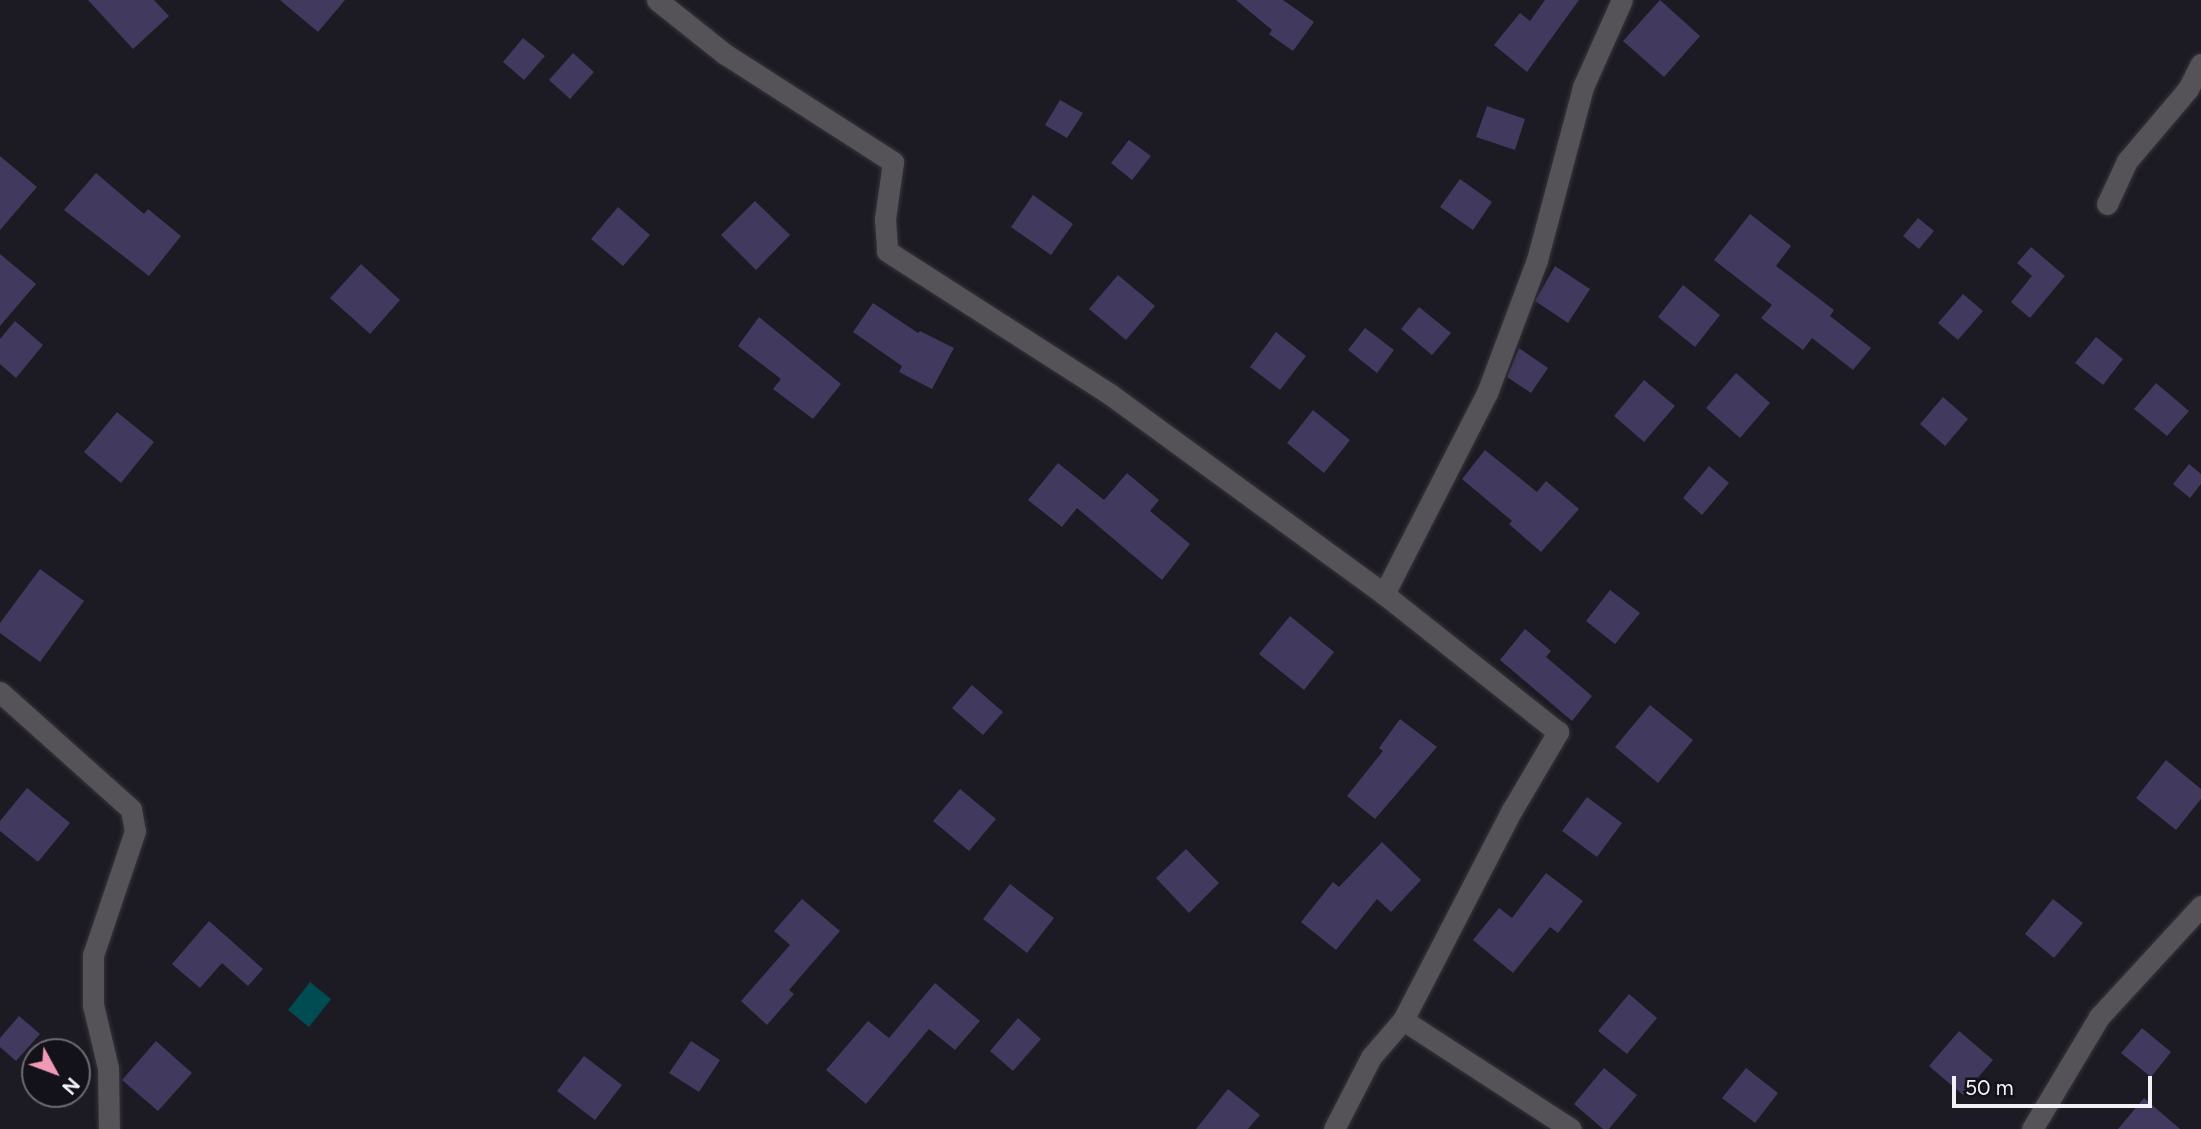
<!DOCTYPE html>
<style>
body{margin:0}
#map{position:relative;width:2201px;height:1129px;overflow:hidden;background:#1c1a22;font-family:Figtree,sans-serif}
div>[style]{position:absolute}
.water>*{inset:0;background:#004c53}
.building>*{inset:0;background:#42395f}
.roads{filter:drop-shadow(0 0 2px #36343b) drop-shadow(0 0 2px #36343b)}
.minor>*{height:21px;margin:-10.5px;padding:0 10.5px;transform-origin:10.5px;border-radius:10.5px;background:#555357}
span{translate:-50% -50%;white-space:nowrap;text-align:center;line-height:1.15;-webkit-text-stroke:6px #131119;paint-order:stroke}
.north{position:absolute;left:21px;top:1038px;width:70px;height:70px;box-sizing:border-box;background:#131119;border:2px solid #6c6b71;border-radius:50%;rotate:131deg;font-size:19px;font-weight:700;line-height:28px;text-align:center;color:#f2f1f6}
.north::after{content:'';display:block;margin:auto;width:24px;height:32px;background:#f09ab6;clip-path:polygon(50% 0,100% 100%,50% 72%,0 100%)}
.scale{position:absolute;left:1952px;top:1076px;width:200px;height:32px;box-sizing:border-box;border:4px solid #f2f1f6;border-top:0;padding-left:9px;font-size:21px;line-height:24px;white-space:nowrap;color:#f2f1f6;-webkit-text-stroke:5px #131119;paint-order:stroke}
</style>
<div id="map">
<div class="water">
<i style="clip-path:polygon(310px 982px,331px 999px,309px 1027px,288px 1010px)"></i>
</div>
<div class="building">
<i style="clip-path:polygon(88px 0,154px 0,169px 16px,133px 49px)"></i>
<i style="clip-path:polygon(280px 0,345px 0,318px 32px)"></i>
<i style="clip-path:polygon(1236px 0,1283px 0,1314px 22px,1293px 51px,1269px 34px,1272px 30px)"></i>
<i style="clip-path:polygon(1545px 0,1579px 0,1527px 72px,1494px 45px,1520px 13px,1530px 21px)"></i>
<i style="clip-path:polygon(1660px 0,1700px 36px,1664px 77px,1623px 41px)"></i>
<i style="clip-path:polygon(523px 38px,545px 56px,524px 80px,503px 62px)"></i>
<i style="clip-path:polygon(573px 53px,594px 72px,570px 99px,549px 80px)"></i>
<i style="clip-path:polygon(1060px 100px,1083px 113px,1067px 138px,1045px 125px)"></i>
<i style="clip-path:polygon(1487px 106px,1525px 119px,1515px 150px,1476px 137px)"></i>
<i style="clip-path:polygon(1129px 140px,1151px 156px,1132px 180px,1111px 163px)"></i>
<i style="clip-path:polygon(0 156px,37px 187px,0 230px)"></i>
<i style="clip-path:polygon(96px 173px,144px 214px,148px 209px,181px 236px,149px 276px,64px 210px)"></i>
<i style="clip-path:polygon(1460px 179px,1492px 202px,1473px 230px,1440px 207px)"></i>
<i style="clip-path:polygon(1033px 195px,1073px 224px,1051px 255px,1011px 227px)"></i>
<i style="clip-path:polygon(755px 201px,790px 235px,756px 270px,721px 235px)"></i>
<i style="clip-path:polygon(618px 207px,650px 235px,623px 266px,591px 239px)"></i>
<i style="clip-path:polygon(1750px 214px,1791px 246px,1776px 266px,1834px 310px,1830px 316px,1871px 348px,1853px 370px,1812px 338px,1803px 350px,1761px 318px,1772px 305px,1714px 260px)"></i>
<i style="clip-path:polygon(1918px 218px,1934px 231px,1919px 249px,1903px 236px)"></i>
<i style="clip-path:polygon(2031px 247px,2065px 276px,2030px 318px,2011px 302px,2032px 276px,2017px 263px)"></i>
<i style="clip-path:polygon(0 254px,36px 284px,0 326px)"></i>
<i style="clip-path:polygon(361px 264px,400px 300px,370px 334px,330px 298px)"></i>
<i style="clip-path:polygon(1555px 266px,1590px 289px,1568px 323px,1535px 301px)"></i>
<i style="clip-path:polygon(1118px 275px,1155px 306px,1126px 340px,1089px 309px)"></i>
<i style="clip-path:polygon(1683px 285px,1720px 315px,1695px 347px,1658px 317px)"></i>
<i style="clip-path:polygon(1963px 294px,1983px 311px,1958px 340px,1938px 323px)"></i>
<i style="clip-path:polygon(873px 303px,918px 333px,920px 331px,954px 348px,932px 389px,899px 372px,902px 366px,853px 332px)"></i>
<i style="clip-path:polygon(1419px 307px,1451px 333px,1432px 355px,1401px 329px)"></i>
<i style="clip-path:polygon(759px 317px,841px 384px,813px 419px,773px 389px,781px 379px,738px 346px)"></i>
<i style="clip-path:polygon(15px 321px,43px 345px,16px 378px,0 364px,0 339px)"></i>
<i style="clip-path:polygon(1365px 328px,1394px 350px,1377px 373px,1348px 350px)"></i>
<i style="clip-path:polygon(1276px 332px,1306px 356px,1280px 390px,1250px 367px)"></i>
<i style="clip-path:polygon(2096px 337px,2123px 359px,2103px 385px,2075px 363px)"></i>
<i style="clip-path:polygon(1519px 348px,1548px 368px,1531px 393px,1507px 377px)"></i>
<i style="clip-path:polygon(1736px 373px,1770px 403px,1740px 438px,1706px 408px)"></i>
<i style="clip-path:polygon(1644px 380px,1675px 406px,1644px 442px,1614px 416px)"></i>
<i style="clip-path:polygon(2156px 383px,2189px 411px,2167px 436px,2134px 409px)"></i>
<i style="clip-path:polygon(1943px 397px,1968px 419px,1945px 446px,1920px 424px)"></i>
<i style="clip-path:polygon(1313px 410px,1350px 440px,1324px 473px,1287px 443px)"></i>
<i style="clip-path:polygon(117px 412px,154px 442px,121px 483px,84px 452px)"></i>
<i style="clip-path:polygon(1485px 450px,1537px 492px,1546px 481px,1579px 509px,1541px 552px,1509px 524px,1512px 521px,1462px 479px)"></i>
<i style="clip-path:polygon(1058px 463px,1104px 500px,1127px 473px,1159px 500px,1150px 511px,1190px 544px,1162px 580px,1077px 508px,1062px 527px,1028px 500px)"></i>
<i style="clip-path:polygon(2189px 464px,2201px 474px,2201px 484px,2190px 498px,2173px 484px)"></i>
<i style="clip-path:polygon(1709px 466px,1729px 483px,1702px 515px,1683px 498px)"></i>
<i style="clip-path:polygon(40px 569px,84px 601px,40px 662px,0 633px,0 623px)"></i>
<i style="clip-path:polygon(1610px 590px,1640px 613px,1615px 644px,1586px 621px)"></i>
<i style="clip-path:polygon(1290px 616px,1334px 652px,1304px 690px,1259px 654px)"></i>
<i style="clip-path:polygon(1525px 629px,1551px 651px,1546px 657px,1592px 696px,1572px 721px,1500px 660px)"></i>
<i style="clip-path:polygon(972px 685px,1003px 712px,983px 735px,952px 708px)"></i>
<i style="clip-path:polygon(1650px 705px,1693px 740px,1658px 783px,1615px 747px)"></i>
<i style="clip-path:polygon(1400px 719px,1437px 747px,1375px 819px,1347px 796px,1383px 751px,1379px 748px)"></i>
<i style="clip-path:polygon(2166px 760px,2201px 789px,2201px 799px,2176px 830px,2136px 798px)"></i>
<i style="clip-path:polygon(27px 788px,70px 823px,38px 862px,0 831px,0 821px)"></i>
<i style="clip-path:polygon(960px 789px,996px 819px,969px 851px,933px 821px)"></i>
<i style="clip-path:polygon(1587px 797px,1622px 823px,1597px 857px,1562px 831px)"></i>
<i style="clip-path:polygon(1382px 842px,1421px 880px,1391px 912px,1377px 899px,1336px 950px,1301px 922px,1333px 882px,1339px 887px)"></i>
<i style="clip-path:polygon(1186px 849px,1219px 883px,1189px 913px,1156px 878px)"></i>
<i style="clip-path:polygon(1546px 873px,1583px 901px,1558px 933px,1550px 927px,1513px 973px,1473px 940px,1499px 908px,1512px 918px)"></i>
<i style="clip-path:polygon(1010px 884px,1054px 918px,1027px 953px,983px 919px)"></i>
<i style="clip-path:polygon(802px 899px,840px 931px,789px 990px,794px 994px,767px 1025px,741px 1001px,790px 945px,774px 931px)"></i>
<i style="clip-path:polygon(2053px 899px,2083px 923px,2054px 958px,2025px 934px)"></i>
<i style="clip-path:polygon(209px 921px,263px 969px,248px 986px,222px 963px,200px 988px,172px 964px)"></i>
<i style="clip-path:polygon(935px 983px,980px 1021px,955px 1050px,929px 1029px,866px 1104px,826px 1070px,868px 1021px,889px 1038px)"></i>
<i style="clip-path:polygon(1629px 994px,1657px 1018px,1627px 1054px,1598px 1031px)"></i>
<i style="clip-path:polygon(19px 1016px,40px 1034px,16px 1061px,0 1047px,0 1038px)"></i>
<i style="clip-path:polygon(1018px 1018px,1041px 1039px,1013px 1071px,990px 1051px)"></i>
<i style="clip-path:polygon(2142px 1028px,2171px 1052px,2151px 1077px,2121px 1053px)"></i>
<i style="clip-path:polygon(1959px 1031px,1993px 1060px,1963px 1095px,1929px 1066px)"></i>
<i style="clip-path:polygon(156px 1041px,192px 1073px,158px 1111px,122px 1080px)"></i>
<i style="clip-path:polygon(691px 1041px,720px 1060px,699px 1092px,669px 1073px)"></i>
<i style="clip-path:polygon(584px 1056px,622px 1085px,595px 1120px,557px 1091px)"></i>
<i style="clip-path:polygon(1604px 1068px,1637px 1095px,1609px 1129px,1603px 1129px,1574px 1104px)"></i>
<i style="clip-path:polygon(1746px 1068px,1778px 1093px,1755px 1123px,1722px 1098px)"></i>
<i style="clip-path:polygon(1228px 1089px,1260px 1115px,1248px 1129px,1196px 1129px)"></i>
<i style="clip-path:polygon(2144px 1098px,2180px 1129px,2118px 1129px)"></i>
</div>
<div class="roads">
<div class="minor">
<i style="left:657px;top:0;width:87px;rotate:38.5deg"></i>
<i style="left:725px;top:54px;width:200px;rotate:32.7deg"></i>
<i style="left:893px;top:162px;width:58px;rotate:98deg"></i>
<i style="left:885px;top:219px;width:32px;rotate:86deg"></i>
<i style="left:887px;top:251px;width:266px;rotate:32.7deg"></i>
<i style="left:1111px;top:395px;width:338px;rotate:36.1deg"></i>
<i style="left:2107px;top:204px;width:47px;rotate:-65.1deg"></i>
<i style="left:2127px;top:161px;width:94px;rotate:-49.7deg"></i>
<i style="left:2188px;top:89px;width:28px;rotate:-63deg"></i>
<i style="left:0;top:692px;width:176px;rotate:41.8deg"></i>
<i style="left:131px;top:809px;width:22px;rotate:80deg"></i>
<i style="left:135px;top:831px;width:131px;rotate:108.7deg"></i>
<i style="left:93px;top:955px;width:50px;rotate:90deg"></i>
<i style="left:93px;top:1005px;width:65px;rotate:76.6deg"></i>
<i style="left:108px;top:1068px;width:61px;rotate:89.1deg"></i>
<i style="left:1403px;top:1020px;width:200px;rotate:33deg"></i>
<i style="left:1334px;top:1129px;width:81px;rotate:-62.8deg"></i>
<i style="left:1371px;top:1057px;width:49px;rotate:-49.1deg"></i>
<i style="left:1403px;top:1020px;width:237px;rotate:-62.6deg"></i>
<i style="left:1512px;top:810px;width:91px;rotate:-59.5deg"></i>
<i style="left:1558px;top:732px;width:222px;rotate:-141.6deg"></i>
<i style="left:1384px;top:594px;width:226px;rotate:-62.9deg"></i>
<i style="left:1487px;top:393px;width:142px;rotate:-69.4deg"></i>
<i style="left:1537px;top:260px;width:179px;rotate:-75.1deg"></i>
<i style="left:1583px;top:87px;width:95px;rotate:-65.9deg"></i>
<i style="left:2032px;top:1129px;width:131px;rotate:-59.1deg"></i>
<i style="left:2099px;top:1017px;width:151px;rotate:-47.4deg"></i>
</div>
</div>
<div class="north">N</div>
<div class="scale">50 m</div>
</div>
